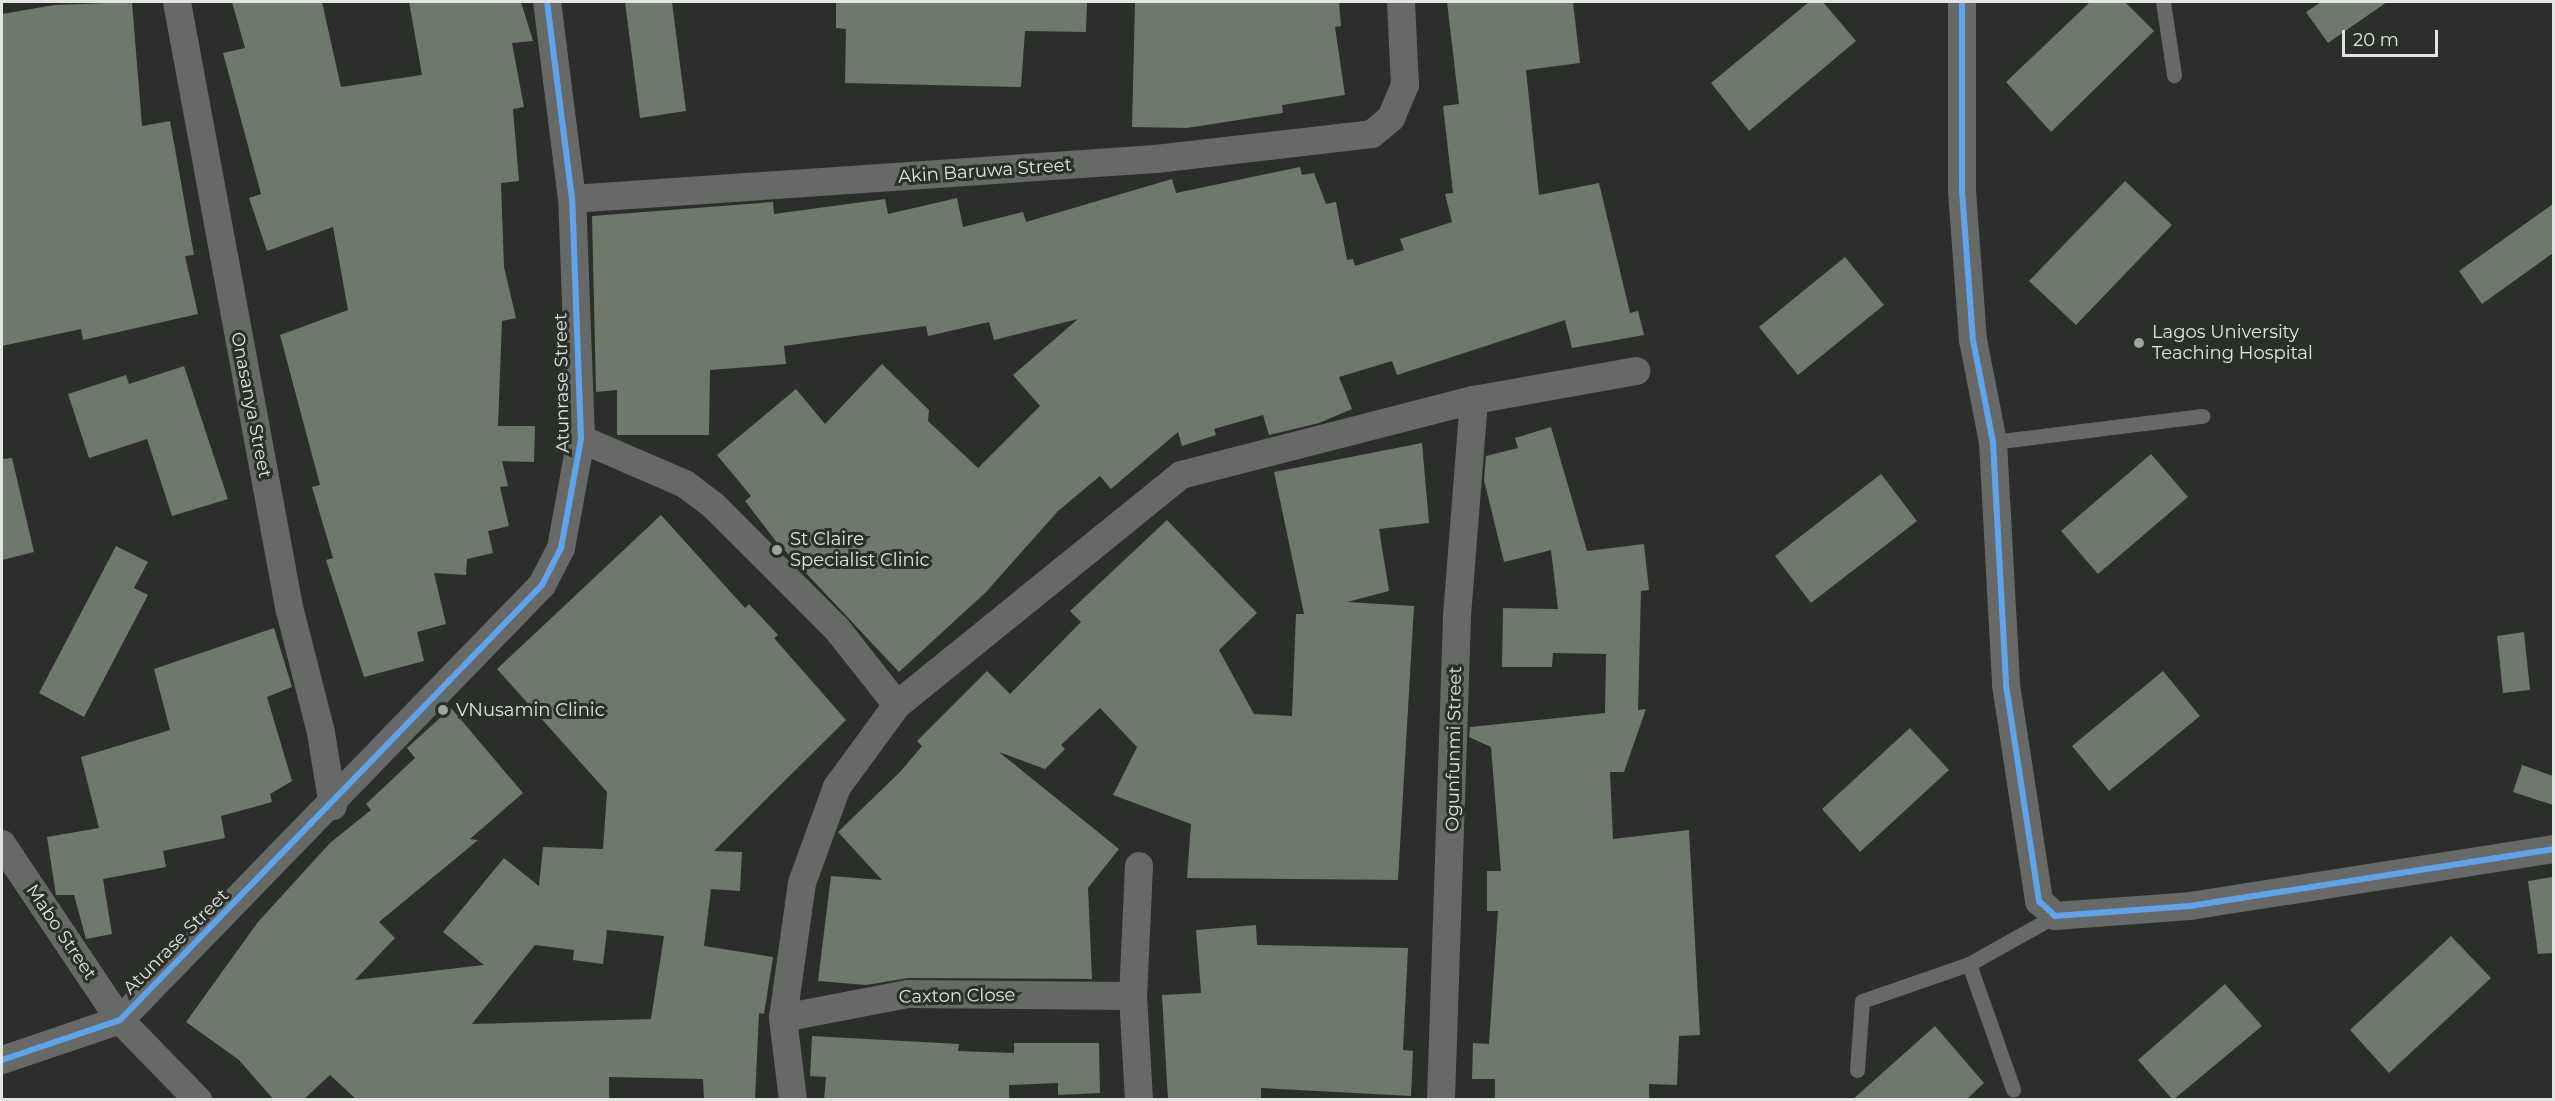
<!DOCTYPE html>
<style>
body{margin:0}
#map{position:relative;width:2555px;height:1101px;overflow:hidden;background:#2c2e2b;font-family:Montserrat,sans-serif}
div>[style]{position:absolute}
.building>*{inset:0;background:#6f786c}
.lane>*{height:15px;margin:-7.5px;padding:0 7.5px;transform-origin:7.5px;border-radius:7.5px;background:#676966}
.street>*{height:28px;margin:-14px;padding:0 14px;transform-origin:14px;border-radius:14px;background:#676966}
.cycleway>*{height:6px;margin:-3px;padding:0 3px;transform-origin:3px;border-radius:3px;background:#60a3ed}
.dots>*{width:16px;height:16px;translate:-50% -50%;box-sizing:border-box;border:3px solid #2b2f2a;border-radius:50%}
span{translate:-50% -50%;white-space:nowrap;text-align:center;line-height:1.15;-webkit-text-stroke:6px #2b2f2a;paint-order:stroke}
.street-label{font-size:18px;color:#e2e4e1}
.poi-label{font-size:18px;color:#e2e4e1}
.left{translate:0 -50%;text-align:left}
.frame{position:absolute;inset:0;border:3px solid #e2e4e1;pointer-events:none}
.scale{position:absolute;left:2342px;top:30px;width:96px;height:27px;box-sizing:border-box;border:3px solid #e2e4e1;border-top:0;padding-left:8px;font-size:18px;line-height:21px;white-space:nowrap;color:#e2e4e1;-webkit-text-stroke:4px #2b2f2a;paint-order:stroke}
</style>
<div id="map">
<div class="building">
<i style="clip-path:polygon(132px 2px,142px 126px,170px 121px,194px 255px,185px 256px,198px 314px,83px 340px,81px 329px,2px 346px,2px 14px,54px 5px)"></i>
<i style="clip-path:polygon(232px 2px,322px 2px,341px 87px,422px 75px,409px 2px,521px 2px,533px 41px,512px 43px,524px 107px,513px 109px,519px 181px,501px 183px,504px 267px,516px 318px,502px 321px,498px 426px,535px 426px,534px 462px,502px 461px,508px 486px,500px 487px,509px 526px,488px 531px,493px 553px,467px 559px,466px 575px,434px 573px,446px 624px,417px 632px,424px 661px,364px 677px,326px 560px,333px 558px,312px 487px,320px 485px,280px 335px,348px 310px,333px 227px,267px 251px,249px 198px,261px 194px,223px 53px,245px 48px)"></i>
<i style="clip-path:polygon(625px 2px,672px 2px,686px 111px,640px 118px)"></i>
<i style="clip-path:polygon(836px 2px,1087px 2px,1086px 32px,1025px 31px,1021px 87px,845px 83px,846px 29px,836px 28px)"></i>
<i style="clip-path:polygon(1135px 2px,1339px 2px,1341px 26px,1335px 27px,1345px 95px,1282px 105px,1283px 113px,1187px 128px,1132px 127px)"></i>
<i style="clip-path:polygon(1447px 2px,1573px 2px,1580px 63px,1526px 70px,1539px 195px,1599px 183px,1630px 313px,1638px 311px,1644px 335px,1572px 348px,1565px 320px,1397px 375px,1392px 361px,1339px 377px,1352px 409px,1319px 423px,1269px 435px,1263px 415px,1214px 429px,1216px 435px,1182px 446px,1178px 432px,1111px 489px,1100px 476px,1058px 511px,986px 592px,899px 672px,775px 540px,745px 501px,751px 496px,717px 455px,796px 389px,825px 424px,882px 364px,929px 410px,928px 421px,978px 468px,1040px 406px,1013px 375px,1078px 319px,994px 340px,989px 322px,928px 336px,926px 326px,784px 346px,786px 364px,710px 370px,709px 435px,617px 435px,617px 390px,596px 392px,592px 216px,773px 202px,774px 214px,885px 199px,888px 214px,957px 198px,963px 227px,1023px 212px,1026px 222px,1172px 179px,1176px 193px,1300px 167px,1302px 175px,1314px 173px,1326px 204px,1336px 202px,1347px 260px,1353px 259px,1355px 266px,1404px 250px,1400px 239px,1452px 222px,1445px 194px,1453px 193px,1443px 106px,1459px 104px)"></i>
<i style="clip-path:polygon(1809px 2px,1823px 2px,1856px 41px,1749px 131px,1711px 83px)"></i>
<i style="clip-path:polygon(2090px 2px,2125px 2px,2154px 31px,2051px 132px,2006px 82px)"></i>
<i style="clip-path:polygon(2321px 2px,2387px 2px,2328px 43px,2306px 12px)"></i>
<i style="clip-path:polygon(2125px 181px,2172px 225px,2076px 325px,2029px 281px)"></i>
<i style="clip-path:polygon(2553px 204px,2553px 253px,2482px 304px,2459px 271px)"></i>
<i style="clip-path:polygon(1845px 257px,1884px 305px,1798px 375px,1759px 327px)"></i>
<i style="clip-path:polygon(184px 366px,228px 499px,172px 516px,147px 439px,89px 458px,68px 394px,126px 375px,129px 384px)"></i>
<i style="clip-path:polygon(1551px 427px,1587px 551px,1644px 544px,1649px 590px,1641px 591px,1638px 710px,1646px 709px,1624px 772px,1610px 772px,1613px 839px,1689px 830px,1700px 1035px,1679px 1036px,1677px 1085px,1649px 1084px,1649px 1100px,1495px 1100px,1495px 1079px,1472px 1079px,1473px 1043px,1489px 1044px,1498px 911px,1487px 911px,1487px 871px,1501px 871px,1491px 747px,1469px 737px,1470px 727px,1605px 713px,1606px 654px,1553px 653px,1552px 667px,1502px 667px,1503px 608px,1558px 609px,1551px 550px,1504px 562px,1484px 480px,1486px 456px,1518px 448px,1515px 438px)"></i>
<i style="clip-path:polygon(1422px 443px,1429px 523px,1379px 529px,1389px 591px,1347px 602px,1414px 606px,1398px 880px,1187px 878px,1191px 824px,1113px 795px,1137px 747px,1100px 708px,1061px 745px,1065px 749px,1045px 769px,999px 752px,1119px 849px,1088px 888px,1092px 979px,908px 978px,866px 985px,818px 981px,831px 876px,882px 880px,838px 832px,901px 771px,922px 746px,917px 741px,987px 671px,1010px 694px,1081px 622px,1070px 611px,1167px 520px,1257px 613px,1219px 650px,1254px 714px,1292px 716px,1296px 614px,1304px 614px,1274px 472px)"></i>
<i style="clip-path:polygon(2151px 454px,2188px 497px,2098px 574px,2061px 531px)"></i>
<i style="clip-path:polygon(12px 458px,34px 552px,2px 560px,2px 459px)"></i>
<i style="clip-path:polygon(1881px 474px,1917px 521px,1811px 603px,1775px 556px)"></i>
<i style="clip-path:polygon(evenodd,661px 515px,745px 608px,749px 604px,778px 635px,774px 638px,846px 720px,714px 851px,742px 852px,740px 891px,711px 889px,704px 946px,773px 957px,764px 1014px,759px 1013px,755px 1100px,704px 1100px,703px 1079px,609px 1077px,609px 1100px,357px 1100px,330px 1075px,303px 1100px,274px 1100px,239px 1060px,186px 1022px,258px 922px,330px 843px,371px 810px,366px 804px,415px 758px,407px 748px,451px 708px,523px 793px,470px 839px,478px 840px,379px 922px,395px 938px,355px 980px,484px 965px,443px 932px,504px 858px,539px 886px,543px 847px,603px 849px,607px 792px,497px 669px,661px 515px,607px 930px,664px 936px,651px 1019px,472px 1024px,535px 945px,574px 950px,573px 960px,603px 964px,607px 930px)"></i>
<i style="clip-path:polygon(116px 546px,148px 562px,134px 588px,148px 595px,84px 717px,39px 693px)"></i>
<i style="clip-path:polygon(274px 628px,292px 687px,267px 697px,292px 781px,270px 794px,272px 802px,221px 816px,225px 838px,163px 851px,166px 867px,103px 879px,112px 934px,86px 939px,74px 895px,56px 895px,47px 837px,99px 828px,81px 757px,170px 730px,154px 669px)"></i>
<i style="clip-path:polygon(2524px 632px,2530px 690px,2503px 693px,2497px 636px)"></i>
<i style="clip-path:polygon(2163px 671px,2200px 716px,2109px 791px,2072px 746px)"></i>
<i style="clip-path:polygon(1910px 728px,1949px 770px,1860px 852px,1822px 809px)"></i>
<i style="clip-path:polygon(2522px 765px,2553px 776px,2553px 805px,2513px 792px)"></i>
<i style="clip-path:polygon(2553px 877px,2553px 953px,2538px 954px,2528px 881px)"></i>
<i style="clip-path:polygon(1256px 925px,1257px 945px,1408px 948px,1403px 1050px,1413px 1051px,1411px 1096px,1261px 1088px,1261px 1100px,1168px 1100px,1162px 995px,1201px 993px,1196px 930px)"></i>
<i style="clip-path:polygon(2451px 936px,2491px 978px,2389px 1073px,2350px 1030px)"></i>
<i style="clip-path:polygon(2225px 984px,2262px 1026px,2173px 1100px,2138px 1060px)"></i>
<i style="clip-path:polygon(1935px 1026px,1984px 1083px,1966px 1100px,1852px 1100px)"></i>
<i style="clip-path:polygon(812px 1036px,959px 1044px,958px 1051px,1014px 1053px,1014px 1043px,1099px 1043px,1100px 1093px,1058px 1095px,1058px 1083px,1009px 1085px,1009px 1100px,824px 1100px,826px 1077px,810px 1076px)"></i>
</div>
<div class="lane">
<i style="left:2163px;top:2px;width:74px;rotate:81.4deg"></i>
<i style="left:1993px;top:442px;width:211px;rotate:-7.1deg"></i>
<i style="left:1969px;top:964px;width:133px;rotate:70.6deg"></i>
<i style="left:1857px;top:1070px;width:69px;rotate:-85.9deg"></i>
<i style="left:1862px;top:1001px;width:113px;rotate:-19.1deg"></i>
<i style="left:1969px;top:964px;width:98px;rotate:-29.2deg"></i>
</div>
<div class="street">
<i style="left:177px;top:2px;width:615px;rotate:79.51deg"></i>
<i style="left:289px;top:607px;width:130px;rotate:75.7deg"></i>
<i style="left:321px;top:733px;width:74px;rotate:80.7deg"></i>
<i style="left:1962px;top:2px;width:189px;rotate:90deg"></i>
<i style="left:1962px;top:191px;width:149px;rotate:85.8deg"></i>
<i style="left:1973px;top:340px;width:104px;rotate:78.9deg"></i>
<i style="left:1993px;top:442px;width:243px;rotate:86.9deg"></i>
<i style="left:2006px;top:685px;width:219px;rotate:81.3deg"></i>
<i style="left:2039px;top:901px;width:22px;rotate:43deg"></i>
<i style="left:2055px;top:916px;width:135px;rotate:-4.2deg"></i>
<i style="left:2190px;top:906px;width:368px;rotate:-8.9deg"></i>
<i style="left:572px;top:199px;width:585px;rotate:-3.92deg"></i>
<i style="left:1156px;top:159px;width:217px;rotate:-6.6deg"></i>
<i style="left:1372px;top:134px;width:25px;rotate:-40deg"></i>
<i style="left:1391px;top:118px;width:36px;rotate:-67deg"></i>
<i style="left:1405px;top:85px;width:83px;rotate:-92.8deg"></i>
<i style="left:581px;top:439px;width:113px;rotate:23.4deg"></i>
<i style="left:685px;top:484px;width:35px;rotate:37deg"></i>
<i style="left:713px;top:505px;width:175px;rotate:45deg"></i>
<i style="left:837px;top:629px;width:97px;rotate:51.7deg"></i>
<i style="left:2px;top:844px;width:212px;rotate:56.2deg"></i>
<i style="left:120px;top:1020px;width:112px;rotate:45.7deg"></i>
<i style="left:1139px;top:866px;width:130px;rotate:92.6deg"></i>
<i style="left:1133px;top:996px;width:104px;rotate:86.7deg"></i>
<i style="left:783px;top:1018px;width:127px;rotate:-10.9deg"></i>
<i style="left:908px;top:994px;width:225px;rotate:0.5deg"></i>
<i style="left:2px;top:1060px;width:125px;rotate:-18.7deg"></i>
<i style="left:120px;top:1020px;width:606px;rotate:-45.87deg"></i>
<i style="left:542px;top:585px;width:42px;rotate:-62.8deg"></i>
<i style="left:561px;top:548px;width:111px;rotate:-79.6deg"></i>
<i style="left:581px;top:439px;width:240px;rotate:-92.1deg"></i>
<i style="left:572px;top:199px;width:199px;rotate:-97.2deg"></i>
<i style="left:793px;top:1100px;width:83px;rotate:-97deg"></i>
<i style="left:783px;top:1018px;width:136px;rotate:-82deg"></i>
<i style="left:802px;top:883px;width:102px;rotate:-70deg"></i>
<i style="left:837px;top:787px;width:102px;rotate:-53.8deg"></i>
<i style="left:897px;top:705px;width:365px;rotate:-39deg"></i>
<i style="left:1181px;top:475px;width:302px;rotate:-14.4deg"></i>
<i style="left:1474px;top:400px;width:165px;rotate:-10.1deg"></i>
<i style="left:1441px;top:1100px;width:484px;rotate:-88.1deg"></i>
<i style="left:1457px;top:616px;width:217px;rotate:-85.5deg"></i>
</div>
<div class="cycleway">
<i style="left:1962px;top:2px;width:189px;rotate:90deg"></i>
<i style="left:1962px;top:191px;width:149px;rotate:85.8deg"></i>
<i style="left:1973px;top:340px;width:104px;rotate:78.9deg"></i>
<i style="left:1993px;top:442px;width:243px;rotate:86.9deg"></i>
<i style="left:2006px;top:685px;width:219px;rotate:81.3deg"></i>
<i style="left:2039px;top:901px;width:22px;rotate:43deg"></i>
<i style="left:2055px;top:916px;width:135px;rotate:-4.2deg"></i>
<i style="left:2190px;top:906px;width:368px;rotate:-8.9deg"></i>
<i style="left:2px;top:1060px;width:125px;rotate:-18.7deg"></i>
<i style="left:120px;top:1020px;width:606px;rotate:-45.87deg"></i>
<i style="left:542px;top:585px;width:42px;rotate:-62.8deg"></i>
<i style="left:561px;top:548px;width:111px;rotate:-79.6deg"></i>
<i style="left:581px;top:439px;width:240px;rotate:-92.1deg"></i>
<i style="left:572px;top:199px;width:199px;rotate:-97.2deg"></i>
</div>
<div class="dots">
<i style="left:2139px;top:343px;background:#a2a4a1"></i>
<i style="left:777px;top:550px;background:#a2a4a1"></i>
<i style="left:443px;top:710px;background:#a2a4a1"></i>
</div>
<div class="street-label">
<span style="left:985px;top:171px;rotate:-4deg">Akin Baruwa Street</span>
<span style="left:562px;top:383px;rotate:-91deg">Atunrase Street</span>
<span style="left:251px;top:405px;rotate:79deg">Onasanya Street</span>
<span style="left:1454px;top:749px;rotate:-89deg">Ogunfunmi Street</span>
<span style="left:61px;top:932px;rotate:56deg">Mabo Street</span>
<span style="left:176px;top:942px;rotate:-45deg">Atunrase Street</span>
<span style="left:957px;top:996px;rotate:-1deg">Caxton Close</span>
</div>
<div class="poi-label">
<span class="left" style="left:2152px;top:343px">Lagos University<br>Teaching Hospital</span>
<span class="left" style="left:790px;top:550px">St Claire<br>Specialist Clinic</span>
<span class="left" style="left:456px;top:710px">VNusamin Clinic</span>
</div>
<div class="frame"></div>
<div class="scale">20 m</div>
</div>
